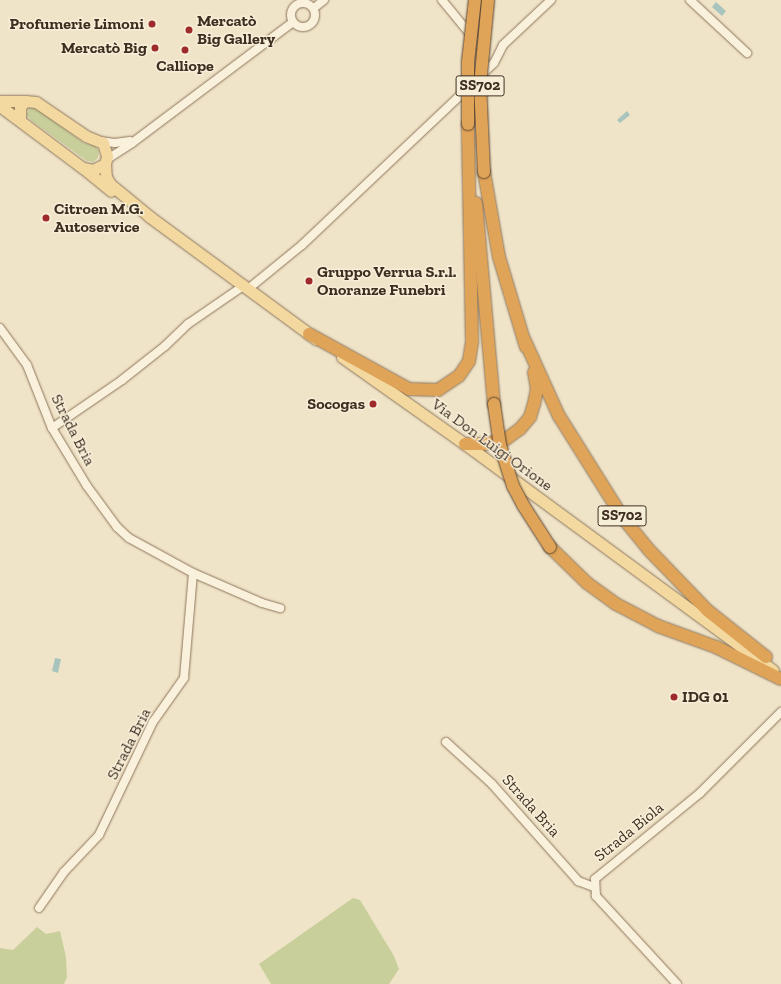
<!DOCTYPE html>
<meta charset="utf-8">
<style>
body{margin:0}
#map{position:relative;width:781px;height:984px;overflow:hidden;background:#f0e4c8;font-family:"Zilla Slab",serif}
div>[style]{position:absolute}
.green>*{inset:0;background:#c9cf9b}
.water>*{inset:0;background:#a9c4bc}
.roads{filter:drop-shadow(0 0 1px #8d765c) drop-shadow(0 0 1px #8d765c)}
.minor>*{height:8px;margin:-4px;padding:0 4px;transform-origin:4px;border-radius:4px;background:#faf1dc}
.minor>.ring{margin:-4px;padding:0;box-sizing:content-box;background:none;border:8px solid #faf1dc;border-radius:50%}
.major>*{height:11px;margin:-5.5px;padding:0 5.5px;transform-origin:5.5px;border-radius:5.5px;background:#f3d9a0}
.highway>*{height:12px;margin:-6px;padding:0 6px;transform-origin:6px;border-radius:6px;background:#e0a458}
.bridges{filter:drop-shadow(0 0 1px #5b4430) drop-shadow(0 0 1px #5b4430)}
.highway-bridge>*{height:12px;margin:-6px;padding:0 6px;transform-origin:6px;border-radius:6px;background:#e0a458}
.dots>*{width:11px;height:11px;translate:-50% -50%;box-sizing:border-box;border:2px solid #f7eed8;border-radius:50%}
span{translate:-50% -50%;white-space:nowrap;text-align:center;line-height:1.15;-webkit-text-stroke:3px #f7eed8;paint-order:stroke}
.shield-label span{padding:1px 3px;background:#f7eed8;border:1px solid;border-radius:3px;-webkit-text-stroke-width:0}
.shield-label{font-size:15px;color:#3d2e20;font-weight:700}
.poi-label{font-size:16px;color:#3d2e20;font-weight:700}
.left{translate:0 -50%;text-align:left}
.right{translate:-100% -50%;text-align:right}
.street-label{font-size:16px;color:#3d2e20}
</style>
<div id="map">
<div class="green">
<i style="clip-path:polygon(30px 107px,36px 108px,84px 143px,95px 146px,99px 151px,98px 158px,93px 162px,87px 161px,32px 121px,26px 115px)"></i>
<i style="clip-path:polygon(353px 898px,360px 900px,394px 956px,399px 969px,389px 984px,271px 984px,259px 964px)"></i>
<i style="clip-path:polygon(37px 927px,46px 934px,60px 931px,66px 957px,67px 977px,64px 984px,0 984px,0 948px,13px 950px)"></i>
</div>
<div class="water">
<i style="clip-path:polygon(716px 2px,726px 11px,722px 16px,712px 7px)"></i>
<i style="clip-path:polygon(627px 111px,630px 115px,620px 123px,617px 120px)"></i>
<i style="clip-path:polygon(55px 658px,61px 659px,58px 673px,52px 671px)"></i>
</div>
<div class="roads">
<div class="minor">
<i style="left:442px;top:0;width:66px;rotate:50.5deg"></i>
<i style="left:690px;top:0;width:78px;rotate:42.9deg"></i>
<i class="ring" style="left:291px;top:3px;width:16px;height:16px"></i>
<i style="left:314px;top:8px;width:13px;rotate:-39deg"></i>
<i style="left:480px;top:76px;width:19px;rotate:-43deg"></i>
<i style="left:494px;top:63px;width:20px;rotate:-63deg"></i>
<i style="left:503px;top:45px;width:66px;rotate:-43.2deg"></i>
<i style="left:99px;top:141px;width:16px;rotate:7deg"></i>
<i style="left:115px;top:143px;width:15px;rotate:-8deg"></i>
<i style="left:106px;top:160px;width:31px;rotate:-33deg"></i>
<i style="left:132px;top:143px;width:201px;rotate:-36.9deg"></i>
<i style="left:248px;top:289px;width:70px;rotate:-39.2deg"></i>
<i style="left:302px;top:245px;width:230px;rotate:-43.4deg"></i>
<i style="left:0;top:328px;width:46px;rotate:53.9deg"></i>
<i style="left:27px;top:365px;width:68px;rotate:68.4deg"></i>
<i style="left:52px;top:428px;width:68px;rotate:58.9deg"></i>
<i style="left:87px;top:486px;width:51px;rotate:53.8deg"></i>
<i style="left:117px;top:527px;width:16px;rotate:43deg"></i>
<i style="left:129px;top:538px;width:73px;rotate:28.7deg"></i>
<i style="left:193px;top:573px;width:75px;rotate:23.5deg"></i>
<i style="left:262px;top:603px;width:19px;rotate:16deg"></i>
<i style="left:52px;top:428px;width:85px;rotate:-34.4deg"></i>
<i style="left:122px;top:380px;width:55px;rotate:-38.3deg"></i>
<i style="left:165px;top:346px;width:32px;rotate:-44deg"></i>
<i style="left:188px;top:324px;width:67px;rotate:-34.6deg"></i>
<i style="left:446px;top:742px;width:62px;rotate:42.4deg"></i>
<i style="left:492px;top:784px;width:130px;rotate:48.4deg"></i>
<i style="left:578px;top:881px;width:17px;rotate:21deg"></i>
<i style="left:39px;top:908px;width:44px;rotate:-55.2deg"></i>
<i style="left:64px;top:872px;width:51px;rotate:-46.6deg"></i>
<i style="left:99px;top:835px;width:125px;rotate:-64.5deg"></i>
<i style="left:153px;top:722px;width:54px;rotate:-54.8deg"></i>
<i style="left:184px;top:678px;width:105px;rotate:-85.1deg"></i>
<i style="left:677px;top:984px;width:120px;rotate:-132.6deg"></i>
<i style="left:596px;top:896px;width:17px;rotate:-93deg"></i>
<i style="left:595px;top:879px;width:136px;rotate:-39.3deg"></i>
<i style="left:700px;top:793px;width:115px;rotate:-45deg"></i>
</div>
<div class="major">
<i style="left:0;top:101px;width:25px"></i>
<i style="left:0;top:106px;width:104px;rotate:36.8deg"></i>
<i style="left:83px;top:168px;width:10px;rotate:11deg"></i>
<i style="left:93px;top:170px;width:13px;rotate:-27deg"></i>
<i style="left:105px;top:164px;width:8px;rotate:-76deg"></i>
<i style="left:107px;top:156px;width:14px;rotate:-107deg"></i>
<i style="left:103px;top:143px;width:18px;rotate:-158deg"></i>
<i style="left:86px;top:136px;width:60px;rotate:-145.8deg"></i>
<i style="left:36px;top:102px;width:11px;rotate:-175deg"></i>
<i style="left:25px;top:101px;width:8px;rotate:130deg"></i>
<i style="left:20px;top:107px;width:13px;rotate:90deg"></i>
<i style="left:105px;top:164px;width:13px;rotate:86deg"></i>
<i style="left:106px;top:177px;width:8px;rotate:60deg"></i>
<i style="left:110px;top:184px;width:52px;rotate:39.5deg"></i>
<i style="left:150px;top:217px;width:206px;rotate:36.3deg"></i>
<i style="left:83px;top:168px;width:36px;rotate:39deg"></i>
<i style="left:342px;top:357px;width:151px;rotate:35.3deg"></i>
<i style="left:465px;top:444px;width:382px;rotate:36.3deg"></i>
</div>
<div class="highway">
<i style="left:484px;top:172px;width:86px;rotate:80deg"></i>
<i style="left:499px;top:257px;width:94px;rotate:73.3deg"></i>
<i style="left:476px;top:203px;width:202px;rotate:84.9deg"></i>
<i style="left:309px;top:334px;width:114px;rotate:28.8deg"></i>
<i style="left:409px;top:389px;width:29px;rotate:2deg"></i>
<i style="left:438px;top:390px;width:25px;rotate:-34deg"></i>
<i style="left:459px;top:376px;width:18px;rotate:-56deg"></i>
<i style="left:469px;top:361px;width:20px;rotate:-81deg"></i>
<i style="left:472px;top:341px;width:217px;rotate:-91.1deg"></i>
<i style="left:524px;top:339px;width:85px;rotate:65.6deg"></i>
<i style="left:559px;top:416px;width:120px;rotate:57.9deg"></i>
<i style="left:623px;top:518px;width:41px;rotate:50.9deg"></i>
<i style="left:649px;top:550px;width:85px;rotate:46deg"></i>
<i style="left:708px;top:611px;width:74px;rotate:38.4deg"></i>
<i style="left:465px;top:444px;width:21px"></i>
<i style="left:486px;top:444px;width:21px;rotate:-14deg"></i>
<i style="left:506px;top:439px;width:17px;rotate:-36deg"></i>
<i style="left:520px;top:429px;width:16px;rotate:-50deg"></i>
<i style="left:530px;top:417px;width:14px;rotate:-73deg"></i>
<i style="left:534px;top:404px;width:15px;rotate:-79deg"></i>
<i style="left:537px;top:389px;width:17px;rotate:-100deg"></i>
<i style="left:550px;top:547px;width:52px;rotate:44.2deg"></i>
<i style="left:587px;top:583px;width:36px;rotate:36deg"></i>
<i style="left:616px;top:604px;width:47px;rotate:27.6deg"></i>
<i style="left:658px;top:626px;width:62px;rotate:19.9deg"></i>
<i style="left:716px;top:647px;width:72px;rotate:26.2deg"></i>
</div>
</div>
<div class="bridges">
<div class="highway-bridge">
<i style="left:468px;top:124px;width:62px;rotate:-90deg"></i>
<i style="left:468px;top:62px;width:62px;rotate:-83.6deg"></i>
<i style="left:484px;top:172px;width:87px;rotate:-92.6deg"></i>
<i style="left:480px;top:85px;width:85px;rotate:-84.6deg"></i>
<i style="left:494px;top:404px;width:41px;rotate:81.7deg"></i>
<i style="left:500px;top:445px;width:43px;rotate:72.4deg"></i>
<i style="left:513px;top:486px;width:21px;rotate:62deg"></i>
<i style="left:523px;top:505px;width:50px;rotate:57.3deg"></i>
</div>
</div>
<div class="dots">
<i style="left:152px;top:24px;background:#9e2a2b"></i>
<i style="left:189px;top:30px;background:#9e2a2b"></i>
<i style="left:155px;top:48px;background:#9e2a2b"></i>
<i style="left:185px;top:50px;background:#9e2a2b"></i>
<i style="left:46px;top:218px;background:#9e2a2b"></i>
<i style="left:309px;top:281px;background:#9e2a2b"></i>
<i style="left:373px;top:404px;background:#9e2a2b"></i>
<i style="left:674px;top:697px;background:#9e2a2b"></i>
</div>
<div class="shield-label">
<span style="left:480px;top:86px">SS702</span>
<span style="left:622px;top:516px">SS702</span>
</div>
<div class="poi-label">
<span class="left" style="left:197px;top:30px">Mercatò<br>Big Gallery</span>
<span class="right" style="left:144px;top:24px">Profumerie Limoni</span>
<span class="right" style="left:147px;top:48px">Mercatò Big</span>
<span style="left:185px;top:66px">Calliope</span>
<span class="left" style="left:54px;top:218px">Citroen M.G.<br>Autoservice</span>
<span class="left" style="left:317px;top:281px">Gruppo Verrua S.r.l.<br>Onoranze Funebri</span>
<span class="right" style="left:365px;top:404px">Socogas</span>
<span class="left" style="left:682px;top:697px">IDG 01</span>
</div>
<div class="street-label">
<span style="left:73px;top:430px;rotate:63deg">Strada Bria</span>
<span style="left:492px;top:445px;rotate:36deg">Via Don Luigi Orione</span>
<span style="left:129px;top:744px;rotate:-63deg">Strada Bria</span>
<span style="left:531px;top:806px;rotate:48deg">Strada Bria</span>
<span style="left:629px;top:832px;rotate:-39deg">Strada Biola</span>
</div>
</div>
